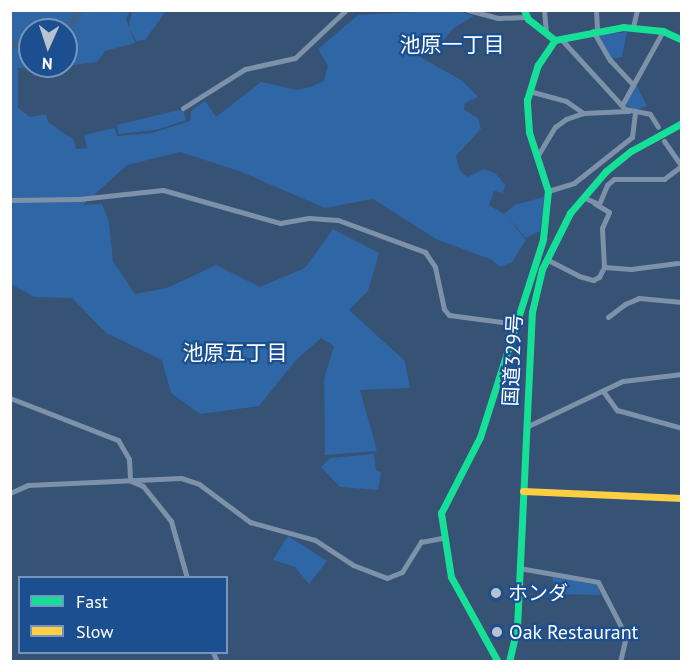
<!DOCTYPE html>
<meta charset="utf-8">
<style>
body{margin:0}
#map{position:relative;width:692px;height:672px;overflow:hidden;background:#365274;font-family:"PT Sans","Noto Sans JP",sans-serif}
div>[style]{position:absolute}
.green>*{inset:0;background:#2f66a5}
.river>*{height:9px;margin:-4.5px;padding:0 4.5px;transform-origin:4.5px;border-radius:4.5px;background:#3b618d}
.street>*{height:5px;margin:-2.5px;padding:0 2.5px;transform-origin:2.5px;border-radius:2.5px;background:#7d92a8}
.fast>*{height:7px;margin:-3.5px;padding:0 3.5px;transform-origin:3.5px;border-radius:3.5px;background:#16e098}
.slow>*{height:7px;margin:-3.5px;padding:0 3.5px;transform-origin:3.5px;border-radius:3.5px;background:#ffcf43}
.dots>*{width:16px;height:16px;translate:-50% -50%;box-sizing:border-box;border:3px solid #1b4f8f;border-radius:50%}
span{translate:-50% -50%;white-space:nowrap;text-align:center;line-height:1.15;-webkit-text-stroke:4.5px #1b4f8f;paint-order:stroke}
.street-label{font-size:20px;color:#fff}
.poi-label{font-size:20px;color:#fff}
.left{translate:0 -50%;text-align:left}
.neighbourhood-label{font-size:21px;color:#fff}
.frame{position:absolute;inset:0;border:12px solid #fff;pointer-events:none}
.legend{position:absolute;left:18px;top:576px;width:210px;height:78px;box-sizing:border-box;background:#1b4f8f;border:2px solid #7695bc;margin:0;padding:8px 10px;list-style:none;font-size:18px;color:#fff}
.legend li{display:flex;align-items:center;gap:12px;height:30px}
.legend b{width:30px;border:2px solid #7695bc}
.north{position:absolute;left:18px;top:18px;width:60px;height:60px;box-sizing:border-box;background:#1b4f8f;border:2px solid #7695bc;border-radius:50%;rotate:183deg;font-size:16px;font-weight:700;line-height:24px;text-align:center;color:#fff}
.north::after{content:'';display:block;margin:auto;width:21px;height:27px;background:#b9c2ce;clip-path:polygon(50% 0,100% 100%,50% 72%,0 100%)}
</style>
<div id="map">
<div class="green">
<i style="clip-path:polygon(16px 10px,130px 11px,126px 19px,129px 27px,132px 11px,166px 11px,145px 40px,136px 41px,129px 28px,135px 43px,105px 51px,97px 62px,66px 66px,66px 30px,30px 30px,30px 66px,63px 66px,18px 68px,18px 108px,30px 117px,46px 114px,48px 122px,74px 140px,76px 149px,87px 148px,84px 135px,115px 128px,117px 136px,152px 133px,190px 121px,191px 111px,205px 101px,216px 117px,261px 82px,297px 90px,313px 86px,324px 81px,328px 66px,318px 49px,358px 15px,455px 10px,474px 16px,454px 28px,444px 39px,420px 47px,418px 56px,461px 80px,478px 97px,465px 103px,464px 110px,478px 118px,481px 129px,456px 156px,459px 169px,467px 177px,484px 169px,495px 173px,505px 185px,503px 193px,494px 191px,489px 205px,504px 214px,514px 205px,544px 197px,540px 231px,526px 238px,507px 217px,526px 240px,512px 262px,500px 267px,492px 260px,436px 239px,373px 199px,325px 208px,239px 171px,180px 152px,127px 165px,83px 205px,102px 204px,109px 222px,113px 261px,135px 294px,167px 288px,216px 265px,260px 287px,305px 268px,333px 229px,379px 253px,368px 291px,349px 310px,405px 361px,410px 388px,360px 390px,377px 451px,325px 455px,324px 379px,334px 346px,321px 338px,296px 360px,259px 406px,200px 414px,171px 393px,162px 360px,106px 333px,72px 298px,34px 297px,11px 284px,10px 14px)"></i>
<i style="clip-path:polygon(627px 32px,622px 57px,611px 59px,596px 35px)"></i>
<i style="clip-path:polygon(636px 84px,647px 106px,635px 110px,624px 104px)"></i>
<i style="clip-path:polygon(183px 109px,186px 120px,156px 130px,119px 134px,117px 125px)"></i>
<i style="clip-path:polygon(374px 454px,376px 470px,381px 472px,378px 490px,340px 487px,321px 467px,330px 458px)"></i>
<i style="clip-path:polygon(288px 536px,327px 561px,309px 584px,295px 567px,273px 560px)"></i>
<i style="clip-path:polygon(552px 575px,596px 583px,601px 595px,555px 594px)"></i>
</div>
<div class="river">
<i style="left:66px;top:30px;width:24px;rotate:-57deg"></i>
<i style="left:10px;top:45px;width:20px;rotate:-6deg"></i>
</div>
<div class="street">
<i style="left:468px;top:10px;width:31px;rotate:15deg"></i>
<i style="left:498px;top:18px;width:28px;rotate:-2deg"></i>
<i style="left:544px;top:10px;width:22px;rotate:85deg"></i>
<i style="left:596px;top:10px;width:21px;rotate:87deg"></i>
<i style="left:633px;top:27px;width:17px;rotate:-77deg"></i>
<i style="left:593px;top:31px;width:34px;rotate:60deg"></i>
<i style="left:610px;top:60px;width:34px;rotate:47deg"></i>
<i style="left:561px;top:39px;width:95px;rotate:47.6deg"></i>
<i style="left:625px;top:109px;width:25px;rotate:11deg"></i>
<i style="left:650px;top:114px;width:15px;rotate:58deg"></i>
<i style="left:529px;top:91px;width:38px;rotate:15deg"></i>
<i style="left:566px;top:101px;width:21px;rotate:35deg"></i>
<i style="left:622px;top:105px;width:85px;rotate:-61deg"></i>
<i style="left:183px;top:108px;width:73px;rotate:-32.2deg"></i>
<i style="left:245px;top:69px;width:51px;rotate:-12.4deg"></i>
<i style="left:295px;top:58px;width:70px;rotate:-43.3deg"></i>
<i style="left:664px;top:141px;width:32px;rotate:55deg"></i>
<i style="left:538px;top:155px;width:33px;rotate:-59deg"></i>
<i style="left:555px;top:127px;width:14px;rotate:-36deg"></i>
<i style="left:566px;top:119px;width:18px;rotate:-19deg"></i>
<i style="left:583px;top:113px;width:45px;rotate:-2.5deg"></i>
<i style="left:548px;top:191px;width:27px;rotate:-17deg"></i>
<i style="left:574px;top:183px;width:74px;rotate:-38.4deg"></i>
<i style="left:632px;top:137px;width:25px;rotate:-83deg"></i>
<i style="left:583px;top:197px;width:17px;rotate:24deg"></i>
<i style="left:599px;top:204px;width:21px;rotate:-67deg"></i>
<i style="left:607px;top:185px;width:9px;rotate:-41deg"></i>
<i style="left:614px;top:179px;width:50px"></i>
<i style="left:664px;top:179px;width:20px;rotate:-37deg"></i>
<i style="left:10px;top:200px;width:69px;rotate:-0.8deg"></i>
<i style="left:79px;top:199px;width:84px;rotate:-6.1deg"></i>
<i style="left:163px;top:190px;width:122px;rotate:15.8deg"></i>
<i style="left:280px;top:223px;width:29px;rotate:-10deg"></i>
<i style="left:309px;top:218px;width:29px;rotate:4deg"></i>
<i style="left:338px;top:220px;width:93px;rotate:20.2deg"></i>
<i style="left:425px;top:252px;width:18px;rotate:56deg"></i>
<i style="left:435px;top:267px;width:43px;rotate:77.9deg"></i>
<i style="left:444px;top:309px;width:8px;rotate:50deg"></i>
<i style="left:449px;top:315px;width:69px;rotate:7.5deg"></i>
<i style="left:546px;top:259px;width:37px;rotate:27deg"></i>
<i style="left:579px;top:276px;width:15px;rotate:16deg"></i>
<i style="left:593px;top:280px;width:7px;rotate:-27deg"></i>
<i style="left:599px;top:277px;width:11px;rotate:-63deg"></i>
<i style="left:604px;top:267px;width:39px;rotate:-93deg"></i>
<i style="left:602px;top:228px;width:17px;rotate:-66deg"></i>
<i style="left:609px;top:212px;width:17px;rotate:-149deg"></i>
<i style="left:604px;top:267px;width:27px;rotate:4deg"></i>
<i style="left:631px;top:269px;width:47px;rotate:-7.3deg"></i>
<i style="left:608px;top:317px;width:21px;rotate:-37deg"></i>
<i style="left:625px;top:304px;width:15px;rotate:-23deg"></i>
<i style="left:639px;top:298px;width:43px;rotate:5.3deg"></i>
<i style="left:603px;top:391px;width:24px;rotate:54deg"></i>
<i style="left:617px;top:410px;width:67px;rotate:15.5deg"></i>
<i style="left:10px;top:398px;width:116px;rotate:21.3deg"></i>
<i style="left:118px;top:440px;width:22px;rotate:60deg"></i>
<i style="left:129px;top:459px;width:21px;rotate:87deg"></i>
<i style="left:526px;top:427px;width:107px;rotate:-25.4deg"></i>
<i style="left:623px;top:381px;width:59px;rotate:-6.8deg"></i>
<i style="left:131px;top:481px;width:13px;rotate:23deg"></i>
<i style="left:143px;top:486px;width:45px;rotate:51.3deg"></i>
<i style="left:171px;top:521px;width:59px;rotate:74.3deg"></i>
<i style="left:10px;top:493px;width:20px;rotate:-24deg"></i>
<i style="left:28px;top:485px;width:153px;rotate:-2.6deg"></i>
<i style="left:181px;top:478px;width:19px;rotate:18deg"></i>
<i style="left:199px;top:484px;width:64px;rotate:36.7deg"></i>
<i style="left:250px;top:522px;width:67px;rotate:15.5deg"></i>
<i style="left:315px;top:540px;width:45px;rotate:33.3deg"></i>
<i style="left:353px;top:565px;width:36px;rotate:21deg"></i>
<i style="left:387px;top:578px;width:16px;rotate:-22deg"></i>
<i style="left:402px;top:572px;width:36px;rotate:-58deg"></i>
<i style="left:421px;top:542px;width:21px;rotate:-11deg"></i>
<i style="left:519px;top:568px;width:80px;rotate:10deg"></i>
<i style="left:598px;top:582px;width:61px;rotate:62.6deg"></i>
<i style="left:626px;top:636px;width:27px;rotate:103deg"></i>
<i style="left:213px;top:652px;width:11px;rotate:68deg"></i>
</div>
<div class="fast">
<i style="left:524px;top:10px;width:10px;rotate:66deg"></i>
<i style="left:528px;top:19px;width:34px;rotate:38deg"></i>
<i style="left:555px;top:40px;width:69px;rotate:-10.8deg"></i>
<i style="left:623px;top:27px;width:40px;rotate:5.7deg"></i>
<i style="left:663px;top:31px;width:21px;rotate:25deg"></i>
<i style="left:498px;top:662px;width:97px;rotate:-118.9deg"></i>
<i style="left:451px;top:577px;width:65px;rotate:-98.9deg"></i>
<i style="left:441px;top:513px;width:85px;rotate:-62.8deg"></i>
<i style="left:480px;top:437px;width:208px;rotate:-72.3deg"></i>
<i style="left:543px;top:239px;width:48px;rotate:-84.1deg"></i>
<i style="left:548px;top:191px;width:62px;rotate:-107.9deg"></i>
<i style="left:529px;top:132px;width:32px;rotate:-94deg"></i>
<i style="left:527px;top:100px;width:37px;rotate:-73deg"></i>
<i style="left:538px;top:65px;width:30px;rotate:-56deg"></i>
<i style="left:509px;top:662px;width:35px;rotate:-77deg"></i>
<i style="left:517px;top:628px;width:316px;rotate:-87.3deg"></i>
<i style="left:532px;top:312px;width:44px;rotate:-76.9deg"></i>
<i style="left:542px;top:269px;width:63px;rotate:-63.4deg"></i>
<i style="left:570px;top:213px;width:55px;rotate:-49.4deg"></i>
<i style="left:606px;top:171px;width:32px;rotate:-39deg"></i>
<i style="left:631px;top:151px;width:58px;rotate:-28.8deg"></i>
</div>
<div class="slow">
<i style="left:523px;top:491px;width:159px;rotate:2.5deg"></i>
</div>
<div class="dots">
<i style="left:496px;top:593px;background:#b9c2ce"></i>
<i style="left:497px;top:632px;background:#b9c2ce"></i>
</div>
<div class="street-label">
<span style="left:513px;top:360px;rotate:-87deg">国道329号</span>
</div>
<div class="poi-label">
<span class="left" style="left:508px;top:593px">ホンダ</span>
<span class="left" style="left:509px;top:632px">Oak Restaurant</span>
</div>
<div class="neighbourhood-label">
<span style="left:452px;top:45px">池原一丁目</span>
<span style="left:235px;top:353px">池原五丁目</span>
</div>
<div class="frame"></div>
<ul class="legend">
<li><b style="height:8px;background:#16e098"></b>Fast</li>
<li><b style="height:8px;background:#ffcf43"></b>Slow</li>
</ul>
<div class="north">N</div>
</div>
